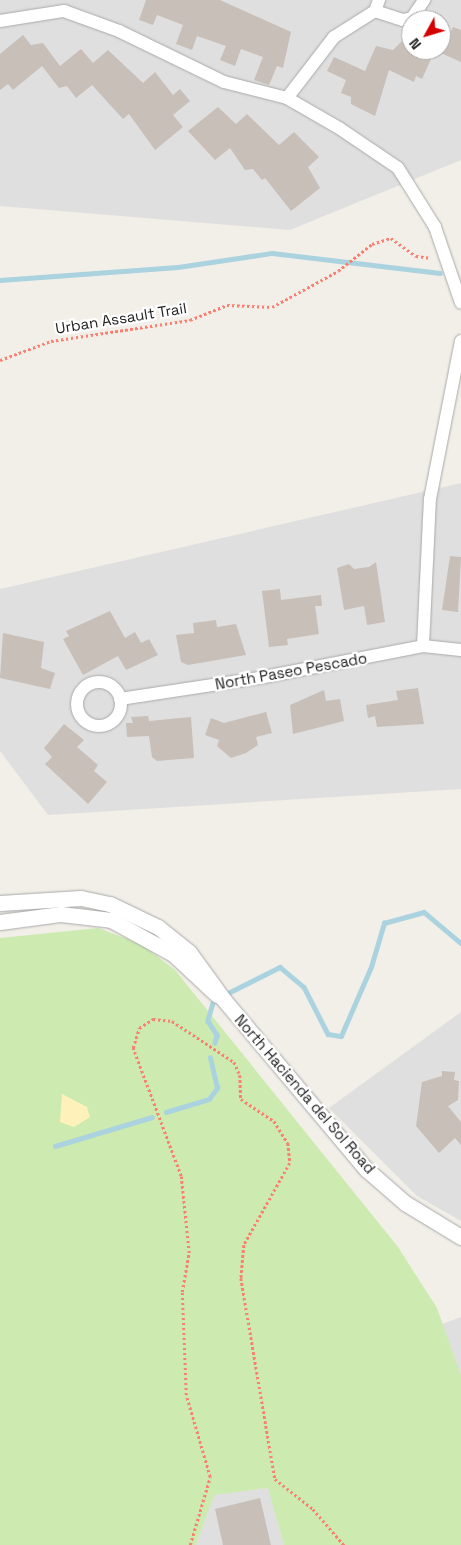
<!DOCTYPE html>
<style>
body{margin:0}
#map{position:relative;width:461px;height:1545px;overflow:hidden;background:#f2efe9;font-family:"Space Grotesk",sans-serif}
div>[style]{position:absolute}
.residential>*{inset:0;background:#e0dfdf}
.grass>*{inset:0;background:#cdebb0}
.sand>*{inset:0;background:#fff1ba}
.stream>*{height:4.5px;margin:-2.25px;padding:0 2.25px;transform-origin:2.25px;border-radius:2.25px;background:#aad3df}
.building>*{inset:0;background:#c7bfb8}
.path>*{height:2.5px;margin-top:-1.25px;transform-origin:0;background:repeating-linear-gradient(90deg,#fa8072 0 2.5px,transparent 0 5px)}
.roads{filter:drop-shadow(0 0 1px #a9a9a9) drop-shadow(0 0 1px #a9a9a9)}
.minor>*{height:12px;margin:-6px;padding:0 6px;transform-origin:6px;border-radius:6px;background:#fff}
.minor>.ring{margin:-6px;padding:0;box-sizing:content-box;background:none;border:12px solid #fff;border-radius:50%}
.tertiary>*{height:15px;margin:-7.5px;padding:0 7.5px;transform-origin:7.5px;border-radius:7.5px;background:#fff}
span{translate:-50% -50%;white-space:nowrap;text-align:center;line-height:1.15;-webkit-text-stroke:4.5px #fff;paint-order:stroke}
.street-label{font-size:15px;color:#222}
.north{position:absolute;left:401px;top:10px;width:50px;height:50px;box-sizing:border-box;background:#fff;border:1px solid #a7a7a7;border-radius:50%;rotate:231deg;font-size:14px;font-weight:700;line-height:20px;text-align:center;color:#222}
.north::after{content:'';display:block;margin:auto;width:18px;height:22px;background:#d40000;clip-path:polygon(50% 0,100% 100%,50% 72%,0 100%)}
</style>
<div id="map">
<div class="residential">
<i style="clip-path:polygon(evenodd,0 0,461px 0,461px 160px,290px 230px,0 206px,0 0,411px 20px,441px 20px,441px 50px,411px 50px,411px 20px)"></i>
<i style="clip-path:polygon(461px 483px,461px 789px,48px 815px,0 751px,0 589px)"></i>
<i style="clip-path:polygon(461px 1012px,461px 1221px,417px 1196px,329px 1108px)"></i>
<i style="clip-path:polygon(461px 1317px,461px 1424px,393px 1342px)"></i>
<i style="clip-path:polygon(269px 1488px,284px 1545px,196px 1545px,214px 1494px)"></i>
</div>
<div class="grass">
<i style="clip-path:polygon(98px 928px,141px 944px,175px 970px,398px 1247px,437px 1308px,461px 1376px,461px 1545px,284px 1545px,268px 1488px,214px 1495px,196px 1545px,0 1545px,0 938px)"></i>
</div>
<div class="sand">
<i style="clip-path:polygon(62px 1094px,87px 1107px,90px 1117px,74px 1127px,60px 1122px)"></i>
</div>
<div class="stream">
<i style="left:0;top:280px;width:178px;rotate:-4.2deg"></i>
<i style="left:178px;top:267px;width:95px;rotate:-8.5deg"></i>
<i style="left:272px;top:253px;width:169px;rotate:6.8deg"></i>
<i style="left:228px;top:993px;width:58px;rotate:-26.6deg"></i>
<i style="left:280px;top:967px;width:31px;rotate:40deg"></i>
<i style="left:304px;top:987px;width:53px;rotate:62.9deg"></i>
<i style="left:328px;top:1034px;width:13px;rotate:9deg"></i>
<i style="left:341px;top:1036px;width:75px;rotate:-66.5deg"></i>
<i style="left:371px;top:967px;width:46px;rotate:-73.5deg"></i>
<i style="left:384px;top:923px;width:41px;rotate:-15.4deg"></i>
<i style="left:424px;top:912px;width:48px;rotate:40deg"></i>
<i style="left:213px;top:1003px;width:19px;rotate:106deg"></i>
<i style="left:208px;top:1021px;width:17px;rotate:57deg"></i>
<i style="left:217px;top:1035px;width:8px;rotate:104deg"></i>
<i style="left:166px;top:1112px;width:45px;rotate:-16.8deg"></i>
<i style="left:209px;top:1099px;width:14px;rotate:-54deg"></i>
<i style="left:217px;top:1088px;width:31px;rotate:-103deg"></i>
<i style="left:55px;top:1146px;width:101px;rotate:-16.6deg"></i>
</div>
<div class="building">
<i style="clip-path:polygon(146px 0,220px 0,291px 32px,283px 68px,277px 66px,269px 85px,254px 80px,263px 57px,241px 49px,235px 66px,220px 60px,226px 46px,197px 36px,192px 50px,176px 44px,183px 25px,157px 15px,153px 25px,139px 20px)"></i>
<i style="clip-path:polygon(453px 27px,461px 30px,461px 62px,441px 53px,441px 35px,448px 38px)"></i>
<i style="clip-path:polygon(23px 35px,31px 45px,43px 43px,60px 66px,81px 49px,93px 63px,108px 50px,143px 83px,155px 72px,173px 95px,180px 89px,190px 101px,173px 115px,183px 127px,155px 150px,129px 114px,123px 119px,92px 85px,76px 98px,67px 86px,59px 88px,42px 66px,13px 90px,8px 84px,0 90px,0 54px)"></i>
<i style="clip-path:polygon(403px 40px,411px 43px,411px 50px,435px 50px,422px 79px,416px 76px,414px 82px,389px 70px,375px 116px,351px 104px,351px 97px,341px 93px,346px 80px,327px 71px,334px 57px,365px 71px,376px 46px,393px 50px)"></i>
<i style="clip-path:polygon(218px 107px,236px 124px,247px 114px,279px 145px,294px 132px,319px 157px,308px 167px,320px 188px,291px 211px,265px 178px,262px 180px,253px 169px,245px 170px,230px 148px,215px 160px,188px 131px)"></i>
<i style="clip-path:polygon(450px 556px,461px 557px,458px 612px,442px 610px)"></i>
<i style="clip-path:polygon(376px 562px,385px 622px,367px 625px,364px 606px,344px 610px,337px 568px,349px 564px,354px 569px,369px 567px)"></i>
<i style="clip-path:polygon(280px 589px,281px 600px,321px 595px,322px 606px,315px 606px,319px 634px,287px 639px,288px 645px,269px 647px,262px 591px)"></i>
<i style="clip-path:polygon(110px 611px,125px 638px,135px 632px,141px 643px,149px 639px,158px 655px,126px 670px,118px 656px,83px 675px,63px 639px,69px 636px,66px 631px)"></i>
<i style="clip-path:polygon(216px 620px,217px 627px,236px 624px,246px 655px,188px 665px,181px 662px,176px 635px,194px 633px,193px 623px)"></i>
<i style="clip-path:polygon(3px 633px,44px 642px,41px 668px,55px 673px,50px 689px,0 678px)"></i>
<i style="clip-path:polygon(418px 688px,424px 724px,377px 727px,375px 716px,368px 718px,366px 705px,398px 700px,396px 691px)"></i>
<i style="clip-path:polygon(324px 690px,326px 701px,340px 699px,344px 721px,293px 734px,290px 705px)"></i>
<i style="clip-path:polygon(266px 712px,272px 733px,256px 737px,258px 745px,246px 753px,231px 758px,217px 746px,219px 740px,205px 735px,211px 718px,224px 723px)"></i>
<i style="clip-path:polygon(148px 716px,149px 721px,191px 717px,194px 758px,157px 761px,152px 757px,149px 736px,127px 737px,126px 723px,133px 723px,131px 717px)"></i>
<i style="clip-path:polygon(64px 724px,84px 740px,77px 747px,98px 765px,94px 771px,107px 782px,88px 804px,45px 764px,52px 757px,44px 748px)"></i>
<i style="clip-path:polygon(442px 1071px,455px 1072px,454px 1080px,459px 1081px,458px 1100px,448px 1106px,461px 1122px,461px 1145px,455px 1138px,439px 1153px,416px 1126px,422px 1082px,442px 1076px)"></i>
<i style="clip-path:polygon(260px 1498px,271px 1545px,223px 1545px,215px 1509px)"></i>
</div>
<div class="path">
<i style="left:0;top:360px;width:54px;rotate:-20.4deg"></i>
<i style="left:51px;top:341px;width:141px;rotate:-8.6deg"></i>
<i style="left:190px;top:320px;width:40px;rotate:-22deg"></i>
<i style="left:227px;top:305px;width:45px;rotate:2.5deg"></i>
<i style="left:272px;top:307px;width:75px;rotate:-28.6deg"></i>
<i style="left:338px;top:271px;width:43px;rotate:-38.5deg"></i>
<i style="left:372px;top:244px;width:20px;rotate:-18deg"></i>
<i style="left:391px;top:238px;width:31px;rotate:36deg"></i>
<i style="left:416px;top:256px;width:15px;rotate:8deg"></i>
<i style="left:190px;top:1545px;width:71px;rotate:-73.6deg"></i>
<i style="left:210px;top:1477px;width:85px;rotate:-106.3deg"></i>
<i style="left:186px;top:1395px;width:103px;rotate:-92.2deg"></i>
<i style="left:182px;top:1292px;width:40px;rotate:-80deg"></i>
<i style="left:189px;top:1253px;width:77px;rotate:-95.9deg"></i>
<i style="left:181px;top:1176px;width:137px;rotate:-110.6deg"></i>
<i style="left:133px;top:1048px;width:21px;rotate:-73deg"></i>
<i style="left:139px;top:1028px;width:17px;rotate:-33deg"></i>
<i style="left:153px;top:1019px;width:19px;rotate:6deg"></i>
<i style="left:172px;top:1021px;width:74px;rotate:33.5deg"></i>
<i style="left:234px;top:1062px;width:14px;rotate:65deg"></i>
<i style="left:240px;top:1075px;width:24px;rotate:88deg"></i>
<i style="left:241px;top:1099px;width:40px;rotate:34deg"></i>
<i style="left:274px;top:1121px;width:26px;rotate:58deg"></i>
<i style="left:288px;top:1143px;width:20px;rotate:84deg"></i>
<i style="left:290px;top:1163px;width:94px;rotate:119.3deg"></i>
<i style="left:244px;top:1245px;width:33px;rotate:95deg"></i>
<i style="left:241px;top:1278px;width:204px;rotate:80.4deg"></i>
<i style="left:275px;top:1479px;width:48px;rotate:38.3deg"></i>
<i style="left:313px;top:1509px;width:48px;rotate:49.3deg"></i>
</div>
<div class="roads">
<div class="minor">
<i style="left:375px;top:11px;width:29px;rotate:18deg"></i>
<i style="left:403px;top:20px;width:9px;rotate:-13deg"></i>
<i style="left:412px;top:18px;width:22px;rotate:-56deg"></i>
<i style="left:0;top:21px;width:65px;rotate:-8.9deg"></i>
<i style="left:64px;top:11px;width:59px;rotate:20deg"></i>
<i style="left:119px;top:31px;width:117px;rotate:25.9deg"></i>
<i style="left:224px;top:82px;width:65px;rotate:14.3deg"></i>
<i style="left:287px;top:98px;width:60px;rotate:30deg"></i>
<i style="left:339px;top:128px;width:71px;rotate:34.1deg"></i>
<i style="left:398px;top:168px;width:70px;rotate:57.9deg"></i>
<i style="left:435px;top:227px;width:80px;rotate:71.1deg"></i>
<i style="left:287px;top:98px;width:77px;rotate:-52.4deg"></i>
<i style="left:334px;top:37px;width:49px;rotate:-32.4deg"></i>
<i style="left:375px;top:11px;width:12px;rotate:-70deg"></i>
<i style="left:423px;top:646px;width:147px;rotate:-87.3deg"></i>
<i style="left:430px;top:499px;width:161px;rotate:-78.9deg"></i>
<i class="ring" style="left:77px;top:682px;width:32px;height:32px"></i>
<i style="left:120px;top:699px;width:141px;rotate:-8.6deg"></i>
<i style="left:259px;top:678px;width:167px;rotate:-11deg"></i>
<i style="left:423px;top:646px;width:38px;rotate:6deg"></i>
</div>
<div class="tertiary">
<i style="left:0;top:903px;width:81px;rotate:-3.5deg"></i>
<i style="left:81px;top:898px;width:30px;rotate:12deg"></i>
<i style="left:110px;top:904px;width:53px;rotate:25.6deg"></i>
<i style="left:158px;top:927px;width:40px;rotate:39deg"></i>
<i style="left:189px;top:952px;width:59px;rotate:53.9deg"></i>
<i style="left:224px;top:1000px;width:221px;rotate:50deg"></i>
<i style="left:366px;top:1169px;width:52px;rotate:41.1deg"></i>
<i style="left:405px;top:1203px;width:66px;rotate:31.3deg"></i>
<i style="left:0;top:922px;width:62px;rotate:-7.5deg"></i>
<i style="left:61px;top:914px;width:50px;rotate:6.8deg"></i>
<i style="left:111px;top:920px;width:71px;rotate:28.7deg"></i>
<i style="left:173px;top:954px;width:60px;rotate:43deg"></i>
</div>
</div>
<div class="street-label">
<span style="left:121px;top:318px;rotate:-9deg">Urban Assault Trail</span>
<span style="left:291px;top:671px;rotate:-10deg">North Paseo Pescado</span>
<span style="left:305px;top:1094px;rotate:49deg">North Hacienda del Sol Road</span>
</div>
<div class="north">N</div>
</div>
